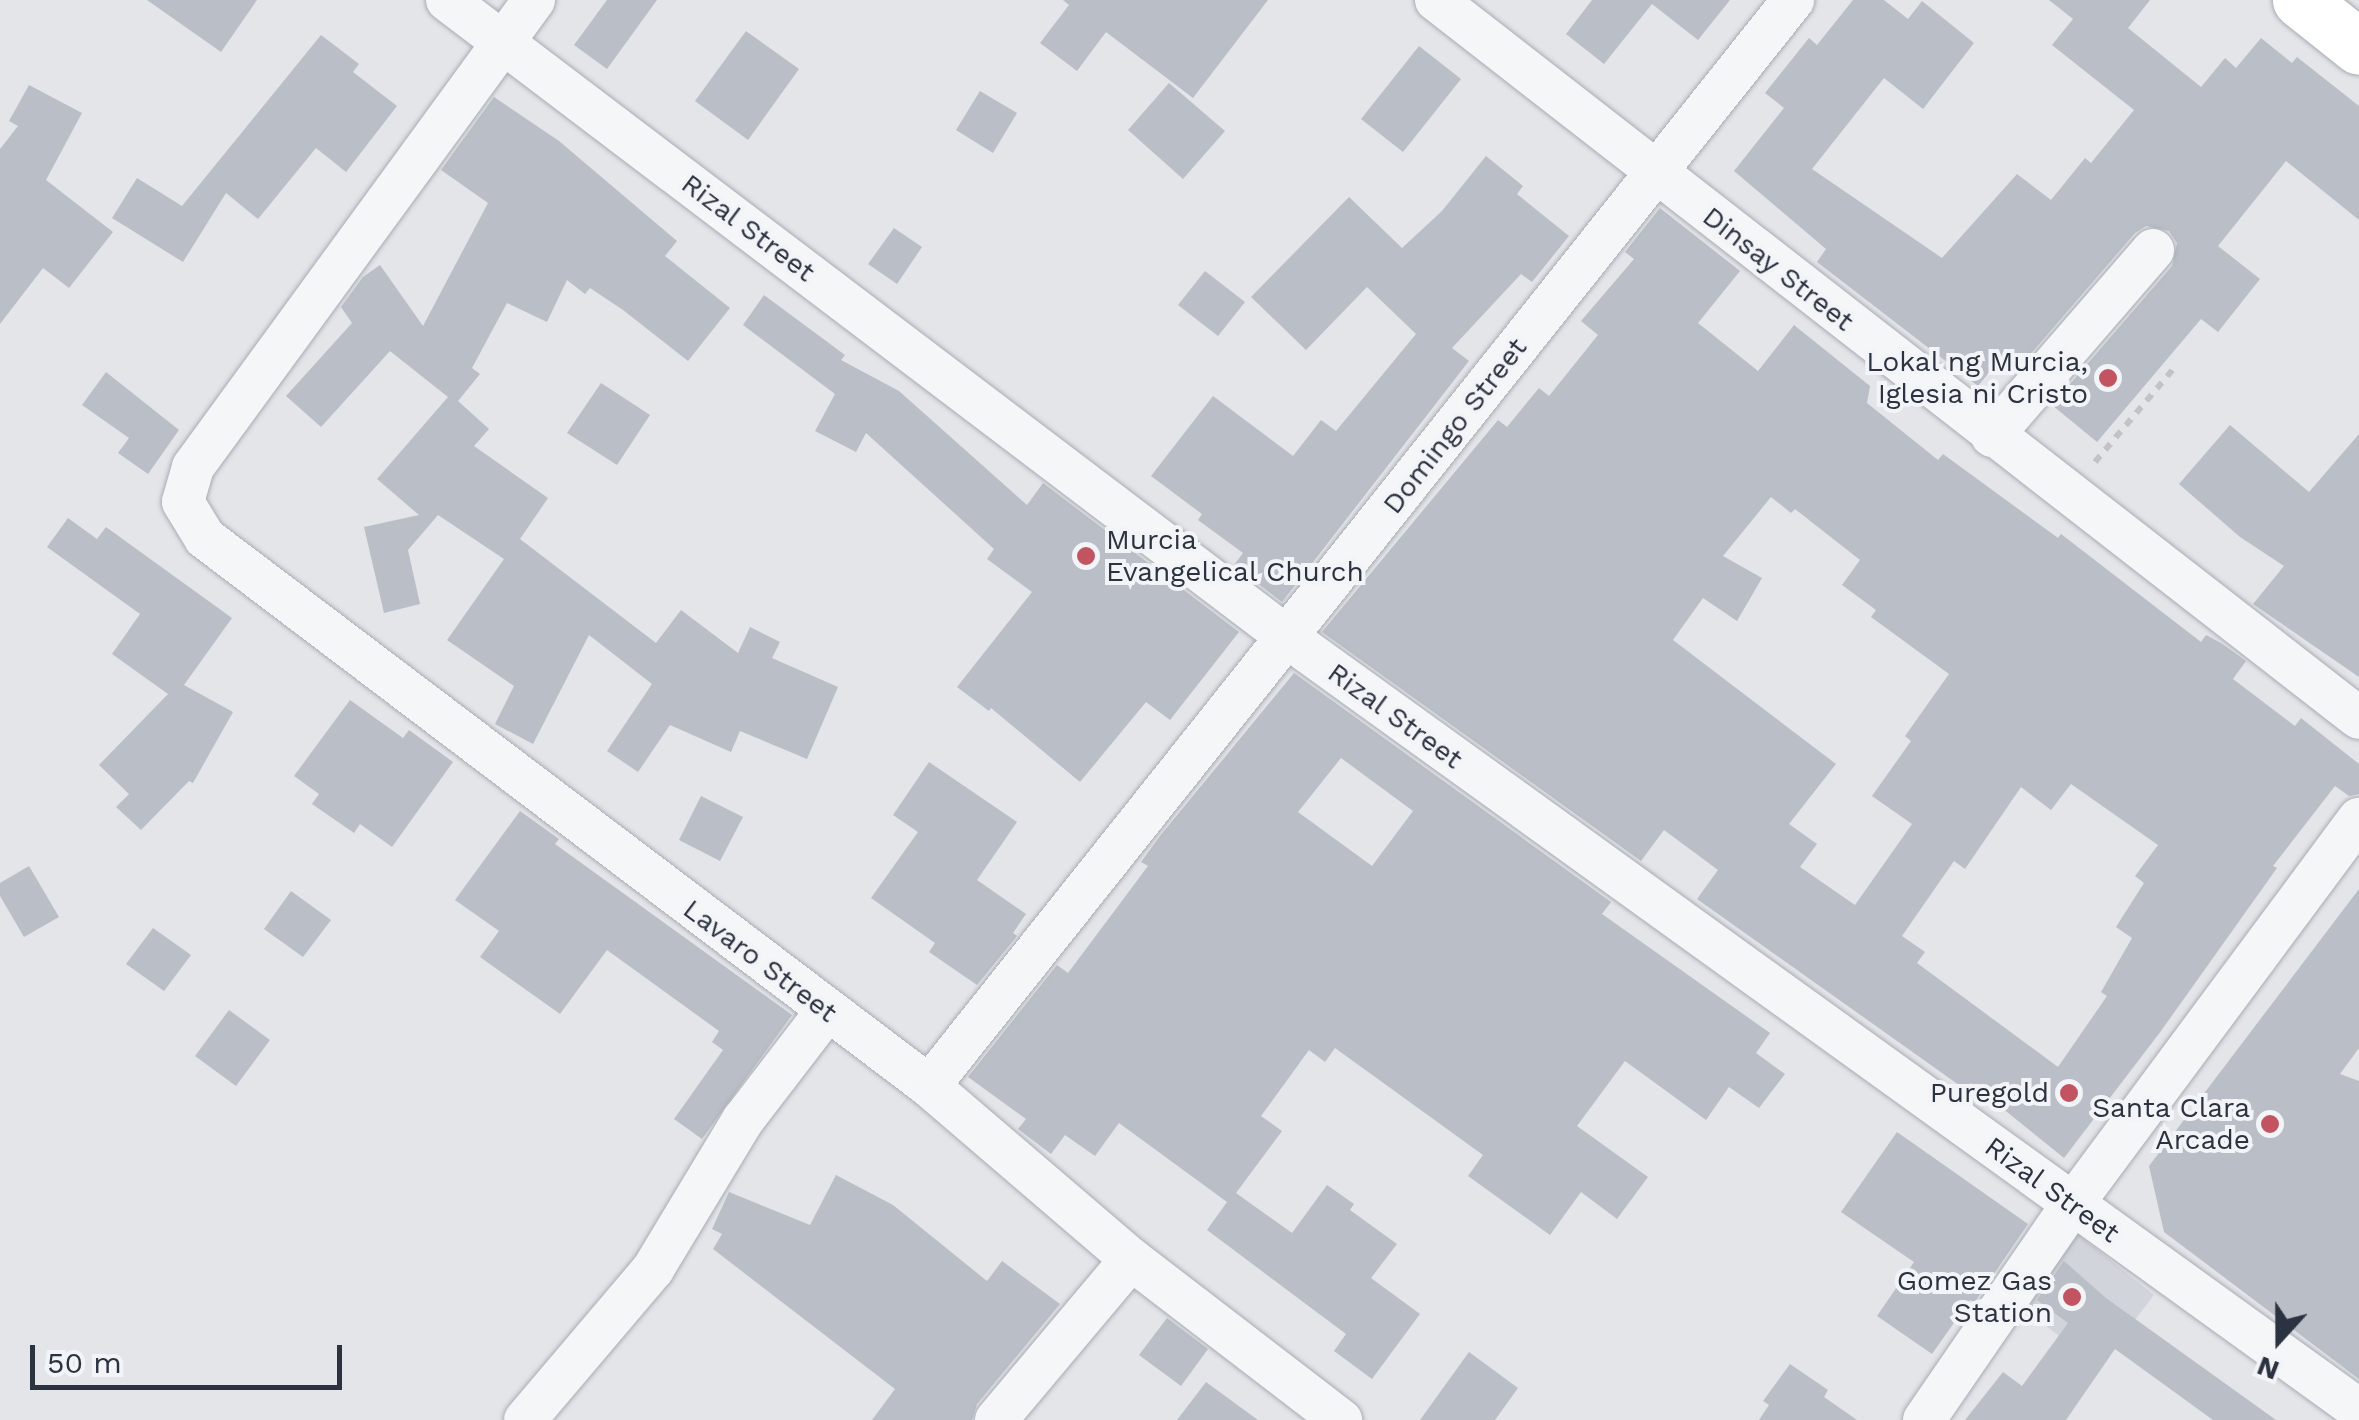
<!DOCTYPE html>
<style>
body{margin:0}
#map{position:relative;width:2359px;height:1420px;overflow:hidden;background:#e3e5e9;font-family:"Work Sans",sans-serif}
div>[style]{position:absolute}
.built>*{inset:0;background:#d1d4db}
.building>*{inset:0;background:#babec6}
.path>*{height:6px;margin-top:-3px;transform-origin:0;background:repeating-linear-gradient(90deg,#c1c3c8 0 8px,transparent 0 16px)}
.roads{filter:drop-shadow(0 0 2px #a8acb3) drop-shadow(0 0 2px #a8acb3)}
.minor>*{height:42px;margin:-21px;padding:0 21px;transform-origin:21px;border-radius:21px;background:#f5f6f8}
.highway>*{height:55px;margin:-27.5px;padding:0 27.5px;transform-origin:27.5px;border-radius:27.5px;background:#fff}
.dots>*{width:28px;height:28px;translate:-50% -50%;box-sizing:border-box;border:5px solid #f2f4f7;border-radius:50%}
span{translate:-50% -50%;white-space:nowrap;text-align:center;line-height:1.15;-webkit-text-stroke:8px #f2f4f7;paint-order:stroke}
.street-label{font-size:28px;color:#2c3340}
.poi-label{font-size:28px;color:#2c3340}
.right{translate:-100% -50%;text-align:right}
.left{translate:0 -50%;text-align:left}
.north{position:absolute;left:2229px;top:1290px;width:100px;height:100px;-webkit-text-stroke:8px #f2f4f7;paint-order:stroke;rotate:201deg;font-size:28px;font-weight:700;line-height:40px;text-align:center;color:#2c3340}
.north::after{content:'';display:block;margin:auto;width:35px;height:45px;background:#2c3340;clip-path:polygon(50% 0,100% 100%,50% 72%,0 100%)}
.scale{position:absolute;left:30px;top:1345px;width:312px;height:45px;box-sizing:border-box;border:5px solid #2c3340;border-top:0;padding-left:12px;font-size:30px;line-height:35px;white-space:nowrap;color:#2c3340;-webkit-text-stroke:8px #f2f4f7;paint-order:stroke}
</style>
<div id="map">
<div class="built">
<i style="clip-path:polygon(2074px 1231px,2154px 1295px,2099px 1367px,2019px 1305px)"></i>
</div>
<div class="building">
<i style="clip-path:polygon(147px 0,257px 0,221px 52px)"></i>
<i style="clip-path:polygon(607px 0,657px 0,607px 69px,574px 45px)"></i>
<i style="clip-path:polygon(1063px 0,1268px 0,1193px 98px,1106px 32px,1077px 71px,1040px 43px,1069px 5px)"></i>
<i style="clip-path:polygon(1592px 0,1730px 0,1698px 40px,1652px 4px,1604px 64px,1566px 34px)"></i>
<i style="clip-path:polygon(1853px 0,1884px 0,1908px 19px,1922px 1px,1974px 43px,1923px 109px,1884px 78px,1812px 169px,1942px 258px,2017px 174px,2051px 200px,2085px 158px,2091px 163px,2134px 110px,2052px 45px,2073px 19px,2049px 0,2150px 0,2128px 28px,2201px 87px,2225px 58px,2236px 68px,2261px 38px,2292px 63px,2297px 57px,2359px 106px,2359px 220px,2286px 161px,2218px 246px,2260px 279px,2218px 332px,2201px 319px,2097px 442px,2052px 405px,2172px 266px,2177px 243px,2169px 231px,2146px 226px,2135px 233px,2014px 373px,1999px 360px,1978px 386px,1817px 262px,1826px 249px,1734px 171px,1784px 108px,1765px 93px,1809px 38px,1817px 45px)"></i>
<i style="clip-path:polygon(746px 31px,799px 69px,748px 140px,695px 101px)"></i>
<i style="clip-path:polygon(321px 35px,359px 64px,353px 72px,397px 106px,346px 172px,316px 148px,258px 219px,226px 193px,183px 262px,112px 218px,137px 178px,182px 206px)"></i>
<i style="clip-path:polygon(1419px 46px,1461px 79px,1403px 152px,1361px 119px)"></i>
<i style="clip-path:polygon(1169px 83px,1225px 131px,1183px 179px,1128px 130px)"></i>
<i style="clip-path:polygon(29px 85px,82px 113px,46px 180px,113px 232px,69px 288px,43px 268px,0 324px,0 149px,18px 126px,9px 121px)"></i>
<i style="clip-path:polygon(980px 91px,1017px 113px,993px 153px,956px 130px)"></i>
<i style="clip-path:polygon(494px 97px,559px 141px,677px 241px,665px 256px,730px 308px,688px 361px,623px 310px,590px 288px,585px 294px,567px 280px,547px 322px,507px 303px,472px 368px,480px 374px,458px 401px,489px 429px,474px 446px,548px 498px,520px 539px,656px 643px,681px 610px,738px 653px,750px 627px,780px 642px,772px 658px,838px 687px,807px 759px,740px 731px,731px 752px,670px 725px,638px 772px,607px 751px,652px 684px,589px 635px,533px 744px,495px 724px,514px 686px,447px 640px,504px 559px,438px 515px,408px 550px,420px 604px,384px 613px,364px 527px,419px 515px,377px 479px,448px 397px,390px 351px,321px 427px,286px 396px,352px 323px,341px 307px,363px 277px,380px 265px,423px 326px,488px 203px,441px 170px)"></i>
<i style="clip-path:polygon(1486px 156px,1523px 186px,1517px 194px,1569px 236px,1532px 282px,1521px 274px,1452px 348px,1469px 361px,1282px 602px,1234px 565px,1243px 553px,1198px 520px,1202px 514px,1151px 476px,1213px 396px,1293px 456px,1321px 420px,1336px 431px,1416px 334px,1367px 287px,1306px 350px,1251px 297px,1349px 197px,1402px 248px,1442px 211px)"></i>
<i style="clip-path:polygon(evenodd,1660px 208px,1740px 271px,1698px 323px,1758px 371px,1794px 325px,1870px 386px,1867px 403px,1938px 460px,1943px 454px,2058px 538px,2061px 534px,2201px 642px,2206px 635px,2221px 643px,2246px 661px,2233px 679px,2295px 726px,2301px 718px,2359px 764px,2359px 794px,2349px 796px,2335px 786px,2273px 866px,2277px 868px,2161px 1031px,2064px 1158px,1971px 1083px,1966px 1090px,1697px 899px,1718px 870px,1664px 830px,1641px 861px,1322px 632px,1498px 420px,1507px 427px,1539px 388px,1549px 396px,1598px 335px,1581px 321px,1634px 259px,1625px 252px,1660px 208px,1771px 497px,1791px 513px,1795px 509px,1860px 560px,1842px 585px,1876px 610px,1871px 617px,1949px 674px,1905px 736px,1911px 741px,1872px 796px,1912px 824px,1855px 905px,1800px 867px,1817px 844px,1789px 824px,1836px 764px,1673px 640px,1703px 598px,1737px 621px,1762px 578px,1723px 556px,1771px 497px,1660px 208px,2071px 784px,2158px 845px,2135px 876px,2144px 883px,2116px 927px,2132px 938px,2101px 992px,2107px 996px,2058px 1067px,1917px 963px,1925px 952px,1902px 936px,1954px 861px,1965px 869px,2021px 787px,2051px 810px,2071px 784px)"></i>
<i style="clip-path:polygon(894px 228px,922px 247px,897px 284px,868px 264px)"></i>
<i style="clip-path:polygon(1205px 271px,1245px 302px,1218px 336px,1178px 305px)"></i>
<i style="clip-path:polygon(764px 295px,845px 355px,841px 360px,899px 391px,1027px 505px,1043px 483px,1239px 632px,1170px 720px,1146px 702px,1080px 782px,991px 708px,989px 711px,957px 687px,1032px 592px,987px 559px,994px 549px,866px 433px,856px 452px,815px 431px,835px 394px,743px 325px)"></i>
<i style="clip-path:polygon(106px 372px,179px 430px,148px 474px,118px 453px,129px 438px,82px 405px)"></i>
<i style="clip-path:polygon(601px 383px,650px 415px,617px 465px,567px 433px)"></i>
<i style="clip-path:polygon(2230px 425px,2309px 492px,2359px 434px,2359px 677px,2253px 604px,2284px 566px,2240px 537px,2179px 484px)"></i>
<i style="clip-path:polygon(68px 518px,97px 539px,106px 527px,232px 618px,184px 685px,233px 712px,193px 783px,189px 781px,141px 830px,116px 807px,129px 794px,99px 765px,168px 694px,112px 654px,140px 614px,47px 547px)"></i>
<i style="clip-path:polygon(evenodd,1294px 673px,1611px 902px,1602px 914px,1770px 1033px,1756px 1053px,1785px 1074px,1759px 1108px,1729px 1087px,1706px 1120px,1625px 1061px,1577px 1126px,1648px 1177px,1617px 1219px,1581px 1192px,1550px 1235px,1468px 1176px,1483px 1155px,1335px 1048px,1325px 1062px,1309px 1050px,1261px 1116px,1282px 1131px,1236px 1193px,1292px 1233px,1327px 1185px,1354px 1204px,1350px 1210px,1397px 1244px,1371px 1278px,1420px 1314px,1372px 1379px,1334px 1351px,1346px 1334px,1207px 1230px,1227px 1202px,1119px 1123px,1095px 1156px,1065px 1135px,1051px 1154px,1018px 1129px,1026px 1119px,968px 1077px,1057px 965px,1068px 973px,1148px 866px,1141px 862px,1160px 836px,1294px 673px,1341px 758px,1413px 811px,1372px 866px,1298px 812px,1341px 758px)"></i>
<i style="clip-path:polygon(350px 700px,403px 738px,409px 730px,453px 762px,392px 847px,360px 824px,354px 833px,312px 804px,319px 794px,294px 776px)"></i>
<i style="clip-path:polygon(929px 762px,1017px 822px,977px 880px,1026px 914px,1013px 933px,1017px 936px,977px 985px,929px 952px,935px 943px,871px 898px,918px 832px,893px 815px)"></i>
<i style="clip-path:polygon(701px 796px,743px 817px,720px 861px,679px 840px)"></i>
<i style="clip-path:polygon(520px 811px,559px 839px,555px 844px,792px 1015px,702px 1139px,674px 1119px,723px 1050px,712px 1042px,719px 1031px,607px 950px,560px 1014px,480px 957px,499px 931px,455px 900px)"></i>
<i style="clip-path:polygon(29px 866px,59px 917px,24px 937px,0 896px,0 883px)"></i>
<i style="clip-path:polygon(2359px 889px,2359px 1048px,2340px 1074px,2359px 1081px,2359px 1379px,2164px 1232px,2149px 1166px)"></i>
<i style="clip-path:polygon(291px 891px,331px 920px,303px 957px,264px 929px)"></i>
<i style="clip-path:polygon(153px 928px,191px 955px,164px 991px,126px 964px)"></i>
<i style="clip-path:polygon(229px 1010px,270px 1040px,236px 1086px,195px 1056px)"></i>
<i style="clip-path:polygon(1897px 1132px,2028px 1224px,1974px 1303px,1970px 1300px,1932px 1354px,1877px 1316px,1914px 1262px,1841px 1212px)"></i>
<i style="clip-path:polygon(836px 1175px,893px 1205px,987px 1281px,1002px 1261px,1060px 1304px,977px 1404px,972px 1420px,872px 1420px,895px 1389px,713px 1249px,722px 1234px,712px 1229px,729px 1192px,810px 1225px)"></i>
<i style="clip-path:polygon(2064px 1261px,2106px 1298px,2276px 1420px,2213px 1420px,2115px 1349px,2066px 1420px,1965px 1420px,2003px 1372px,2022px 1386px,2068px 1323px,2037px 1300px)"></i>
<i style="clip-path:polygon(1167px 1318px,1208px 1349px,1181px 1386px,1139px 1355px)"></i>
<i style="clip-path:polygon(1469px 1352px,1518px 1388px,1495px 1420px,1420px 1420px)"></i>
<i style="clip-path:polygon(1790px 1364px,1828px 1390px,1824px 1397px,1857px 1420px,1759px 1420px,1769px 1405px,1763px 1401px)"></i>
<i style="clip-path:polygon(1206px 1382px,1258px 1420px,1177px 1420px)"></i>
</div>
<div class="path">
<i style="left:2095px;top:462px;width:124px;rotate:-49.9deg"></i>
</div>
<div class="roads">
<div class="minor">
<i style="left:447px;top:0;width:1054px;rotate:37.17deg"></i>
<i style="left:1287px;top:637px;width:1322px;rotate:35.79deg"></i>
<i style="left:534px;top:0;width:578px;rotate:126.14deg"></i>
<i style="left:193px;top:467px;width:36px;rotate:106deg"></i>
<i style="left:183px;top:502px;width:42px;rotate:58.6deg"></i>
<i style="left:205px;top:538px;width:908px;rotate:37.12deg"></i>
<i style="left:929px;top:1086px;width:266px;rotate:40.6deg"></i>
<i style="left:1131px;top:1259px;width:265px;rotate:37.5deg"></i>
<i style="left:1436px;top:0;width:1169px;rotate:37.88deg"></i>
<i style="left:1992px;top:436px;width:246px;rotate:-49.1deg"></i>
<i style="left:929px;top:1086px;width:1388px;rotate:-51.49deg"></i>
<i style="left:525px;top:1420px;width:198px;rotate:-49.7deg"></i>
<i style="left:653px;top:1269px;width:174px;rotate:-58.9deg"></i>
<i style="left:743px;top:1120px;width:136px;rotate:-52.5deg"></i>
<i style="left:996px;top:1420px;width:210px;rotate:-50deg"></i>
<i style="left:1924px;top:1420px;width:261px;rotate:-55.5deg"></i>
<i style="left:2072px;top:1205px;width:481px;rotate:-53.4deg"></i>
</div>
<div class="highway">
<i style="left:2300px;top:0;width:75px;rotate:38.5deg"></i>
</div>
</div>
<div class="dots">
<i style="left:2108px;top:378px;background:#c25462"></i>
<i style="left:1086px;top:556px;background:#c25462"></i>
<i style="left:2069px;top:1093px;background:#c25462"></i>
<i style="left:2270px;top:1124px;background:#c25462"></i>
<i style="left:2072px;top:1297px;background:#c25462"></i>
</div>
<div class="street-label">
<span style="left:748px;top:228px;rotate:37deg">Rizal Street</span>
<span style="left:1778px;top:269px;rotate:38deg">Dinsay Street</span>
<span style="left:1455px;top:426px;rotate:-52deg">Domingo Street</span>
<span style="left:1395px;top:716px;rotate:36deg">Rizal Street</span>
<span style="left:760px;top:961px;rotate:37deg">Lavaro Street</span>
<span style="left:2052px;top:1190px;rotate:36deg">Rizal Street</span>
</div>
<div class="poi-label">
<span class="right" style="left:2088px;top:378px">Lokal ng Murcia,<br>Iglesia ni Cristo</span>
<span class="left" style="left:1106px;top:556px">Murcia<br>Evangelical Church</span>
<span class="right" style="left:2049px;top:1093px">Puregold</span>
<span class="right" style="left:2250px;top:1124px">Santa Clara<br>Arcade</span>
<span class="right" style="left:2052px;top:1297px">Gomez Gas<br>Station</span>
</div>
<div class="north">N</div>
<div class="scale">50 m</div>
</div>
